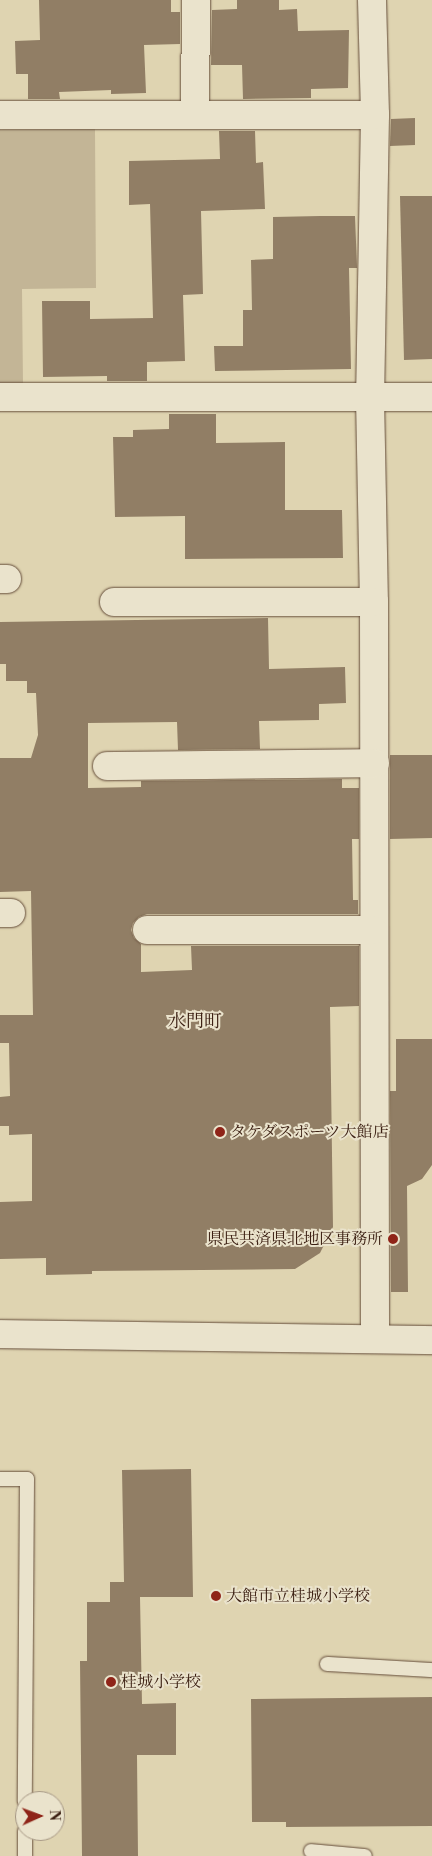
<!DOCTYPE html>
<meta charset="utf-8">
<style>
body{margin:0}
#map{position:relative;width:432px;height:1856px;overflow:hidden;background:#dfd4b1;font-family:"Libre Bodoni","Noto Serif JP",serif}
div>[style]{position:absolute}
.green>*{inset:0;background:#c3b596}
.building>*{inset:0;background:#917e65}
.roads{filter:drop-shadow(0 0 1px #654d3a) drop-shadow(0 0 1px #654d3a)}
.service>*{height:14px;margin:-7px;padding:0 7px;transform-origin:7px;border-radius:7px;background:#eae3cc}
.minor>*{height:28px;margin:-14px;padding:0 14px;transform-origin:14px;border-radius:14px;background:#eae3cc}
.tertiary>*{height:28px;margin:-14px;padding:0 14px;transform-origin:14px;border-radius:14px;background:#eae3cc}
.dots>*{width:14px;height:14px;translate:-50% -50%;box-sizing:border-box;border:2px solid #eae3cc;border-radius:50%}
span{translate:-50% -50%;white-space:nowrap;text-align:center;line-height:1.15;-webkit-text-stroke:4px #eae3cc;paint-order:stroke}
.poi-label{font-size:16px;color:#3c2013}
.left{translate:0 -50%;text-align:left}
.right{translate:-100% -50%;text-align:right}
.neighbourhood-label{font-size:18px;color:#3c2013}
.north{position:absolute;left:15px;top:1791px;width:50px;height:50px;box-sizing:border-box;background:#eae3cc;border:1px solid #a49582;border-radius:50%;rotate:88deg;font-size:14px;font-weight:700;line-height:20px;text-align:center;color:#3c2013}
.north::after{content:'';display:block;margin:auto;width:18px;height:22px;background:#8f2418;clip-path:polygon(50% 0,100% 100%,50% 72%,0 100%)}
</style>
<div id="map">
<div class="green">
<i style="clip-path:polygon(95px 129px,96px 288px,22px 289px,23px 384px,0 384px,0 130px)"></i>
</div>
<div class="building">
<i style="clip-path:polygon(39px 0,171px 0,171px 12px,180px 12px,180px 44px,144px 45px,146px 93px,111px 94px,111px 90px,59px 92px,60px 99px,28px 99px,28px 74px,16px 74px,15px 41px,40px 40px)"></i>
<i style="clip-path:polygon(237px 0,279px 0,279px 10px,297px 9px,298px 31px,349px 30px,348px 88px,311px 89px,311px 98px,243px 99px,242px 65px,211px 65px,212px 10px,237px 9px)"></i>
<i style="clip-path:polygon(415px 118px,415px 145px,390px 146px,391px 119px)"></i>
<i style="clip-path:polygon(219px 131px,255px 131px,256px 163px,263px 162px,265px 209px,201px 211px,203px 294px,183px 295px,185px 361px,147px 362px,147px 381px,107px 381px,107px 376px,43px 377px,42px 301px,90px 301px,90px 319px,153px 318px,150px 204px,129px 205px,129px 161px,220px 159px)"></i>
<i style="clip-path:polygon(400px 196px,432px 196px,432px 359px,404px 360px)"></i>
<i style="clip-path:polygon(320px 216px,355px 216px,357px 268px,349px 268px,351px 369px,215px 371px,214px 346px,243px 346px,243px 310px,252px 310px,251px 260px,273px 259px,273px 217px)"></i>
<i style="clip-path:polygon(169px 414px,216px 414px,216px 443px,285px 442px,285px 510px,342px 510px,343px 558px,185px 559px,185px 516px,115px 517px,113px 437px,133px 437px,133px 430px,169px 429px)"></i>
<i style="clip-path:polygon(268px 618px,269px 669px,345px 667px,346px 703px,319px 704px,319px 720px,259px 721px,260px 749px,178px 750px,177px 722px,88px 723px,88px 788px,141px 787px,141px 781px,342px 779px,342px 788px,359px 788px,359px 839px,352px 839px,353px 900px,358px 900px,358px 914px,147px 914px,139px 917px,133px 923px,131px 930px,134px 938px,141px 944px,141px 972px,192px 970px,191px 946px,359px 946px,359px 1006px,330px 1007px,333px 1227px,320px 1253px,295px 1269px,92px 1271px,92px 1274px,46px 1275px,46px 1258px,0 1259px,0 1202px,32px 1201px,32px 1134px,9px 1135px,9px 1126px,0 1126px,0 1097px,10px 1096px,9px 1043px,0 1043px,0 1015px,33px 1015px,31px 891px,0 892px,0 758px,31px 758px,38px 735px,36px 693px,27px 693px,27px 681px,6px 681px,6px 664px,0 664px,0 622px)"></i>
<i style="clip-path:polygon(390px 755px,432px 755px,432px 838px,390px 839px)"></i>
<i style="clip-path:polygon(396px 1039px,432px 1039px,432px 1165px,422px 1179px,407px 1186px,408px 1292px,391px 1292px,390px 1091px,396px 1091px)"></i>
<i style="clip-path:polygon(191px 1469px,193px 1597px,140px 1597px,142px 1704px,176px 1703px,176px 1755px,137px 1755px,138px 1856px,82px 1856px,80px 1661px,87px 1661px,87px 1602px,110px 1602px,110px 1582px,124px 1582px,122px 1470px)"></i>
<i style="clip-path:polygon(432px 1697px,432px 1826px,286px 1827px,286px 1822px,252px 1822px,251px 1699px)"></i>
</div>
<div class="roads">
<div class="service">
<i style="left:0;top:1479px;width:27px"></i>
<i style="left:27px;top:1479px;width:322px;rotate:90.4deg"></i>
<i style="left:327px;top:1664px;width:105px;rotate:3.3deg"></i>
<i style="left:311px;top:1851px;width:54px;rotate:5.3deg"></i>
<i style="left:25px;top:1856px;width:25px;rotate:-90deg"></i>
</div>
<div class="minor">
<i style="left:372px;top:0;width:115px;rotate:88.5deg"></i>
<i style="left:375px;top:115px;width:282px;rotate:91deg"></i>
<i style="left:370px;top:397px;width:205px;rotate:88.9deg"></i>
<i style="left:374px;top:602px;width:736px;rotate:89.92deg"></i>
<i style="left:195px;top:114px;width:114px;rotate:-89.5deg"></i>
<i style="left:0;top:115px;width:375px"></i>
<i style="left:0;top:397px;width:432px"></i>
<i style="left:0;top:579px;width:7px"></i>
<i style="left:114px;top:602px;width:260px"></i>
<i style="left:107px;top:766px;width:268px;rotate:-0.6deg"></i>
<i style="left:0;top:913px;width:11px"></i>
<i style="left:147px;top:930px;width:226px"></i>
</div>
<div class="tertiary">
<i style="left:0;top:1334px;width:432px;rotate:0.8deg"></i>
</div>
</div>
<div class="dots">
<i style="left:220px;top:1132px;background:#8f2418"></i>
<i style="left:393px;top:1239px;background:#8f2418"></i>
<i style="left:216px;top:1596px;background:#8f2418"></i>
<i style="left:111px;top:1682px;background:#8f2418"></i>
</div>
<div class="poi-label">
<span class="left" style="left:230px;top:1132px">タケダスポーツ大館店</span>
<span class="right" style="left:383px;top:1239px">県民共済県北地区事務所</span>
<span class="left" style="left:226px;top:1596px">大館市立桂城小学校</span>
<span class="left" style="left:121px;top:1682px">桂城小学校</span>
</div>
<div class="neighbourhood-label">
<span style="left:195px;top:1022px">水門町</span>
</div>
<div class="north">N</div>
</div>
